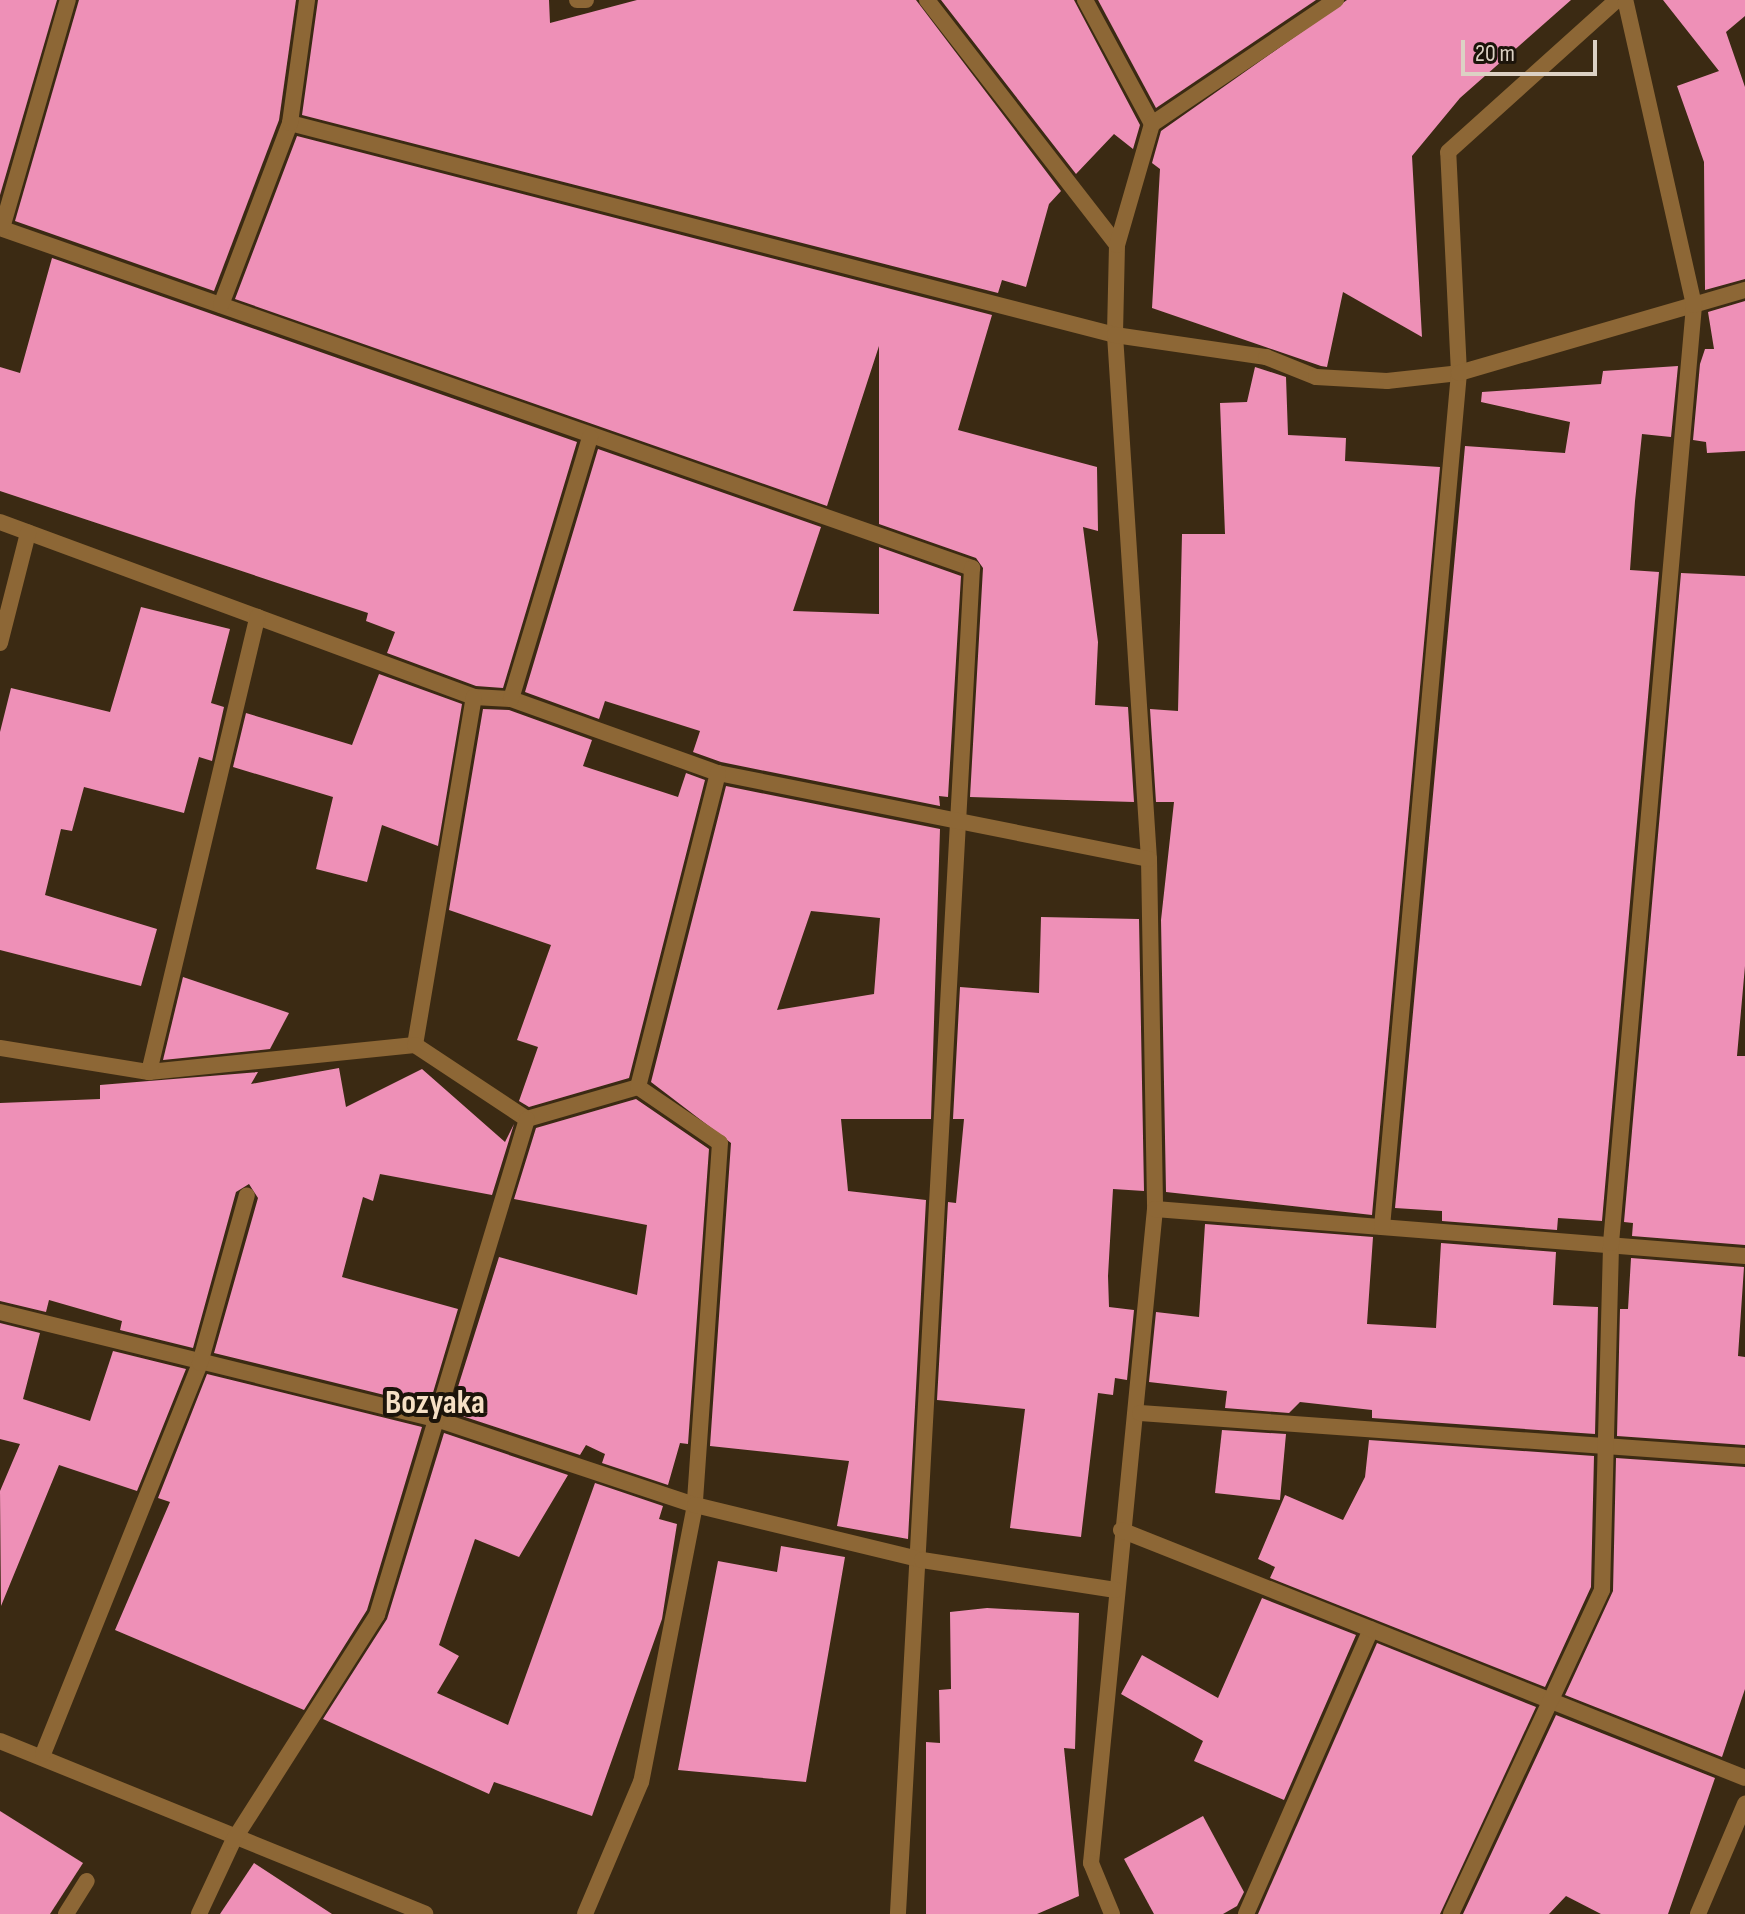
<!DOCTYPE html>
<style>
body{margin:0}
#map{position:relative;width:1745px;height:1914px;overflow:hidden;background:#3b2a13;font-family:"Sofia Sans Condensed",sans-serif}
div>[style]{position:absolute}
.building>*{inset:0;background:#ee90b7}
.lane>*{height:16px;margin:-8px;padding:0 8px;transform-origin:8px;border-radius:8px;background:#8d6736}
.street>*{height:16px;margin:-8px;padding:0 8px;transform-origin:8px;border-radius:8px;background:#8d6736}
span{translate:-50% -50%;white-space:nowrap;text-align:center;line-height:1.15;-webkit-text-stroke:8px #1c140a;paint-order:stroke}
.district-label{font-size:34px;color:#f6e0c5;font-weight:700}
.scale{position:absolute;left:1461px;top:40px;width:136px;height:36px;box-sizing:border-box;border:4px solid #dcd1c4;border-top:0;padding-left:10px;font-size:24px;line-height:28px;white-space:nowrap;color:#dcd1c4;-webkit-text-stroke:6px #1c140a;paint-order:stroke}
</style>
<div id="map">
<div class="building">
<i style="clip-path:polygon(0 0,57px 0,0 195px)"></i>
<i style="clip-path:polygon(79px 0,296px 0,279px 120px,214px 291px,15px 221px)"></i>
<i style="clip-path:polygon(318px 0,549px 0,550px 23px,637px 0,916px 0,1061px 191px,1049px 204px,1026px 287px,1002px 280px,998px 293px,302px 115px)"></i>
<i style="clip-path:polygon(941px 0,1074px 0,1140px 125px,1133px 149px,1114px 134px,1076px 174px)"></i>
<i style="clip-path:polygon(1098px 0,1316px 0,1156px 108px)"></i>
<i style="clip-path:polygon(1347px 0,1571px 0,1460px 98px,1412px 156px,1422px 337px,1343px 292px,1327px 367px,1321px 366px,1152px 308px,1160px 169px,1152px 163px,1161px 131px)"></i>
<i style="clip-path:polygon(1663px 0,1745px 0,1745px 16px,1726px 32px,1745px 87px,1745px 279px,1705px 290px,1704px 162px,1677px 86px,1719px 71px)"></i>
<i style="clip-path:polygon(297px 136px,992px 315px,958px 430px,1097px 467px,1098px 531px,1083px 527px,1098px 642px,1095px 705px,1128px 707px,1134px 802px,970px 797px,983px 568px,976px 558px,879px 524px,879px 346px,827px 506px,235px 299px)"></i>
<i style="clip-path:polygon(52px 258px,577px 442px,503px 688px,476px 686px,387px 653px,395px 632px,366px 621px,368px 613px,0 491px,0 367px,20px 373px)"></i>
<i style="clip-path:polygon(1745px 301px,1745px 451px,1707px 453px,1706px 442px,1693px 440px,1700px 364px,1705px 349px,1714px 349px,1708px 312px)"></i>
<i style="clip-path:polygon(1678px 366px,1671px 437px,1642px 434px,1635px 501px,1630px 570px,1659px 572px,1602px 1221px,1558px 1218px,1557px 1230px,1442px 1221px,1442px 1211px,1395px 1208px,1465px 446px,1565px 453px,1570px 422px,1481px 402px,1482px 392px,1601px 384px,1603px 371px)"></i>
<i style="clip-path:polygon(1255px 367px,1286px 377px,1288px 435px,1346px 438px,1345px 461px,1440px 467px,1372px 1215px,1166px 1192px,1161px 920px,1174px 802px,1156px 802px,1150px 709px,1178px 711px,1182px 534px,1225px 534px,1220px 403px,1247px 402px)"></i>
<i style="clip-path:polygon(598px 449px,821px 527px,793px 611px,879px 614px,879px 547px,961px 576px,948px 797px,939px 796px,940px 806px,721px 762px,693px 752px,700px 731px,605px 701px,599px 719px,525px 692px)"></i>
<i style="clip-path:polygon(1681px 573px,1745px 576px,1745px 966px,1737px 1056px,1745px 1056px,1745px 1245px,1632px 1236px,1633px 1223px,1624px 1222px)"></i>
<i style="clip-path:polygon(141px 607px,230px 629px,211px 703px,224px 707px,212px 761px,199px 757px,184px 813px,84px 787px,72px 831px,61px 829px,45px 895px,157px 929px,141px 986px,0 950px,0 732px,11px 688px,110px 712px)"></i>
<i style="clip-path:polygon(379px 674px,462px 704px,438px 846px,382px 825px,367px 882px,316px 869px,333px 797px,233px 767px,246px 713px,352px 745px)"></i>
<i style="clip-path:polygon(483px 709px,509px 710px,592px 740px,583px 766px,678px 797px,686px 773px,705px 780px,629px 1078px,529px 1107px,519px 1101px,538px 1047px,517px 1040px,551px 945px,449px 910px)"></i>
<i style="clip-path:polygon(evenodd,726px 786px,940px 829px,931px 1119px,841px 1119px,848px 1191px,926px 1200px,908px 1539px,837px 1526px,849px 1461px,710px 1446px,731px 1143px,651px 1082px,726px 786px,811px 911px,880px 918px,874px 994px,777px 1010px,811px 911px)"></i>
<i style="clip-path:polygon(1041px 917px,1139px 919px,1144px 1191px,1113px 1189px,1108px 1276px,1109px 1307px,1134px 1310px,1127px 1380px,1115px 1378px,1113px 1395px,1098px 1393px,1081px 1537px,1010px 1528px,1025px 1409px,937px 1400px,948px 1202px,956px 1203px,964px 1119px,953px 1119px,960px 987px,1039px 993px)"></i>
<i style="clip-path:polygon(183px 977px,289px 1013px,270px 1049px,163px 1060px)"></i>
<i style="clip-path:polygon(339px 1068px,346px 1107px,422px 1069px,505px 1142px,514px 1124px,492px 1195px,380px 1174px,373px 1201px,363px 1197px,342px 1277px,458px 1309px,429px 1406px,214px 1353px,258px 1198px,249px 1184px,236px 1192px,193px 1348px,120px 1330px,122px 1321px,49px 1300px,46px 1312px,0 1301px,0 1103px,100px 1099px,100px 1085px,258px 1072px,251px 1084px)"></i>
<i style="clip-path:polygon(636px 1099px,709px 1149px,688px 1444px,680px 1443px,668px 1485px,602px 1463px,605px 1454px,586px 1445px,580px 1455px,450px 1412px,499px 1257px,637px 1295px,647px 1225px,514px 1199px,536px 1128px)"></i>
<i style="clip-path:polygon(1205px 1224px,1373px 1237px,1367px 1324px,1436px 1328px,1441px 1243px,1556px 1252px,1553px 1305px,1598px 1307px,1595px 1434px,1372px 1418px,1372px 1410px,1300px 1402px,1289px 1413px,1225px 1408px,1227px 1391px,1149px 1382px,1156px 1312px,1199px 1317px)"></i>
<i style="clip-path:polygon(1631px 1258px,1744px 1267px,1738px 1356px,1745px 1357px,1745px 1445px,1617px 1436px,1620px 1309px,1628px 1309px)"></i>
<i style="clip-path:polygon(0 1323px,40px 1333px,23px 1399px,90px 1421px,113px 1351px,186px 1369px,137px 1491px,59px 1465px,1px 1606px,0 1491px,20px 1444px,0 1439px)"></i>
<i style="clip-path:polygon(207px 1374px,422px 1427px,367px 1610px,304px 1710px,115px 1630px,170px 1502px,158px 1498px)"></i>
<i style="clip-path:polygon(1222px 1430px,1286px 1434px,1280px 1500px,1215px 1493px)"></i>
<i style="clip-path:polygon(444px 1433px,568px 1475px,519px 1557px,475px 1539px,439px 1645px,459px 1656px,437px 1693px,508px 1725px,595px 1483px,663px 1506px,659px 1519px,677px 1524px,662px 1619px,592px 1816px,494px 1782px,489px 1794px,323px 1719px,387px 1619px)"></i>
<i style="clip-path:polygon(1369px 1440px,1594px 1456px,1591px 1587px,1545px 1687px,1270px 1578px,1275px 1567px,1258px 1559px,1285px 1495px,1343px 1520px,1365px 1477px)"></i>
<i style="clip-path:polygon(1616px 1458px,1745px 1467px,1745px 1689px,1722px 1757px,1565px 1695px,1613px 1591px)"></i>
<i style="clip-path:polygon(781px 1546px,845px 1557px,806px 1782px,678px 1770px,718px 1561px,777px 1572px)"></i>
<i style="clip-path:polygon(1262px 1598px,1356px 1635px,1284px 1800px,1194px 1761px,1203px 1741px,1121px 1694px,1142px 1655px,1218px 1698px)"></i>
<i style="clip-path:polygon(987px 1608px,1079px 1613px,1075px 1749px,1064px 1748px,1079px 1896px,1037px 1914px,926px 1914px,926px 1742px,940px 1743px,939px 1690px,951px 1689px,950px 1612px)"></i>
<i style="clip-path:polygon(1377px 1643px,1536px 1707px,1440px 1914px,1258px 1914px)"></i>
<i style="clip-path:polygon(1556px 1715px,1715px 1778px,1668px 1914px,1601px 1914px,1566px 1896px,1549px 1914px,1463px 1914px)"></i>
<i style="clip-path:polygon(0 1811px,83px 1863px,50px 1914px,0 1914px)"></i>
<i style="clip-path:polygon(1203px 1816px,1244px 1892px,1237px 1906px,1223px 1914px,1154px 1914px,1124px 1859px)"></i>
<i style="clip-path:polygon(254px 1863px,332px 1914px,220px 1914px)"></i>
</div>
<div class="lane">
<i style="left:66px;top:1914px;width:39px;rotate:-58deg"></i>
<i style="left:1246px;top:1914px;width:311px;rotate:-66.3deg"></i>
</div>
<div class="street">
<i style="left:577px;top:0;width:9px"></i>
<i style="left:927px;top:0;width:310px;rotate:52.2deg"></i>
<i style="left:1117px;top:245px;width:90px;rotate:91.3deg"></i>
<i style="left:1115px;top:335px;width:525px;rotate:86.29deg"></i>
<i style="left:1149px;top:859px;width:350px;rotate:89deg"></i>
<i style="left:1155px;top:1209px;width:657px;rotate:95.59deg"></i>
<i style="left:1091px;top:1863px;width:55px;rotate:67.6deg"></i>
<i style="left:1085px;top:0;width:141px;rotate:61.6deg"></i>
<i style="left:1152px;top:124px;width:126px;rotate:106.1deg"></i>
<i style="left:290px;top:123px;width:852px;rotate:14.41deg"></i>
<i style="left:1115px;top:335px;width:153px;rotate:8.3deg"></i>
<i style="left:1266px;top:357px;width:54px;rotate:21.8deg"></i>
<i style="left:1316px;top:377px;width:71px;rotate:3.2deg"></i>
<i style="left:1387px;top:381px;width:72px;rotate:-6.3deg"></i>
<i style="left:1459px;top:373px;width:221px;rotate:-92.8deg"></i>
<i style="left:1448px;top:152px;width:227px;rotate:-42deg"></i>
<i style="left:1152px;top:124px;width:222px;rotate:-34deg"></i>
<i style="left:0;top:228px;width:1030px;rotate:19.28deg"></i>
<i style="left:972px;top:568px;width:1348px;rotate:93.15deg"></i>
<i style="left:2px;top:228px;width:237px;rotate:-73.9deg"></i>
<i style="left:221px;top:305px;width:195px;rotate:-69.2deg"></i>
<i style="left:290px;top:123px;width:124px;rotate:-82.1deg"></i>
<i style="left:0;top:522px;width:505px;rotate:20.26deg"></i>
<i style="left:474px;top:697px;width:37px;rotate:3deg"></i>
<i style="left:511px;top:699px;width:220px;rotate:19.7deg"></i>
<i style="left:718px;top:773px;width:439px;rotate:11.3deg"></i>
<i style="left:0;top:643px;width:114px;rotate:-75.7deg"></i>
<i style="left:511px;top:699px;width:274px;rotate:-73.2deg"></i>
<i style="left:415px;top:1045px;width:353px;rotate:-80.4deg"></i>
<i style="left:0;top:1048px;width:151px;rotate:9.2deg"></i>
<i style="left:149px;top:1072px;width:267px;rotate:-5.8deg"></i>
<i style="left:415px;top:1045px;width:134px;rotate:33.5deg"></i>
<i style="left:527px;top:1119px;width:116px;rotate:-16.1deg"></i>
<i style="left:638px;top:1087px;width:99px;rotate:34.3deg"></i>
<i style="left:720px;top:1143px;width:363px;rotate:94deg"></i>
<i style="left:695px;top:1505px;width:282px;rotate:101deg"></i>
<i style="left:641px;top:1782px;width:143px;rotate:113deg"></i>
<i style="left:149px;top:1072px;width:468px;rotate:-76.6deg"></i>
<i style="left:638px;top:1087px;width:324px;rotate:-75.7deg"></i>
<i style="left:1155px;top:1209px;width:592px;rotate:4.55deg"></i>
<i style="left:1382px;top:1227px;width:857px;rotate:-84.85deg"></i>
<i style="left:1459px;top:373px;width:298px;rotate:-16.2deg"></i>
<i style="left:0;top:1312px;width:446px;rotate:13.8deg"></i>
<i style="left:433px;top:1418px;width:276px;rotate:18.4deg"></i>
<i style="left:695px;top:1505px;width:234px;rotate:13.6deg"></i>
<i style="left:922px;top:1560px;width:196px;rotate:8.8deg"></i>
<i style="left:1140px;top:1413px;width:607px;rotate:4.07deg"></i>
<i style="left:1121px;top:1530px;width:671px;rotate:21.67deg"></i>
<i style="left:0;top:1741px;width:459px;rotate:22.1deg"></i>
<i style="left:43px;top:1754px;width:421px;rotate:-68.1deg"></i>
<i style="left:200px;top:1363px;width:174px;rotate:-74.4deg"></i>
<i style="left:199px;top:1914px;width:81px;rotate:-65deg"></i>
<i style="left:233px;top:1841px;width:268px;rotate:-57.5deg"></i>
<i style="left:377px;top:1615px;width:518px;rotate:-73.17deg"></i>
<i style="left:1451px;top:1914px;width:357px;rotate:-65deg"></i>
<i style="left:1602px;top:1590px;width:347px;rotate:-88.5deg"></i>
<i style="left:1611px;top:1243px;width:942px;rotate:-84.94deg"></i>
<i style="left:1694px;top:305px;width:313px;rotate:-102.7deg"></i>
<i style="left:1698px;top:1914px;width:120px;rotate:-66.9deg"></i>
</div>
<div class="district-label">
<span style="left:435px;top:1403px">Bozyaka</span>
</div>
<div class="scale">20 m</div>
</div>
